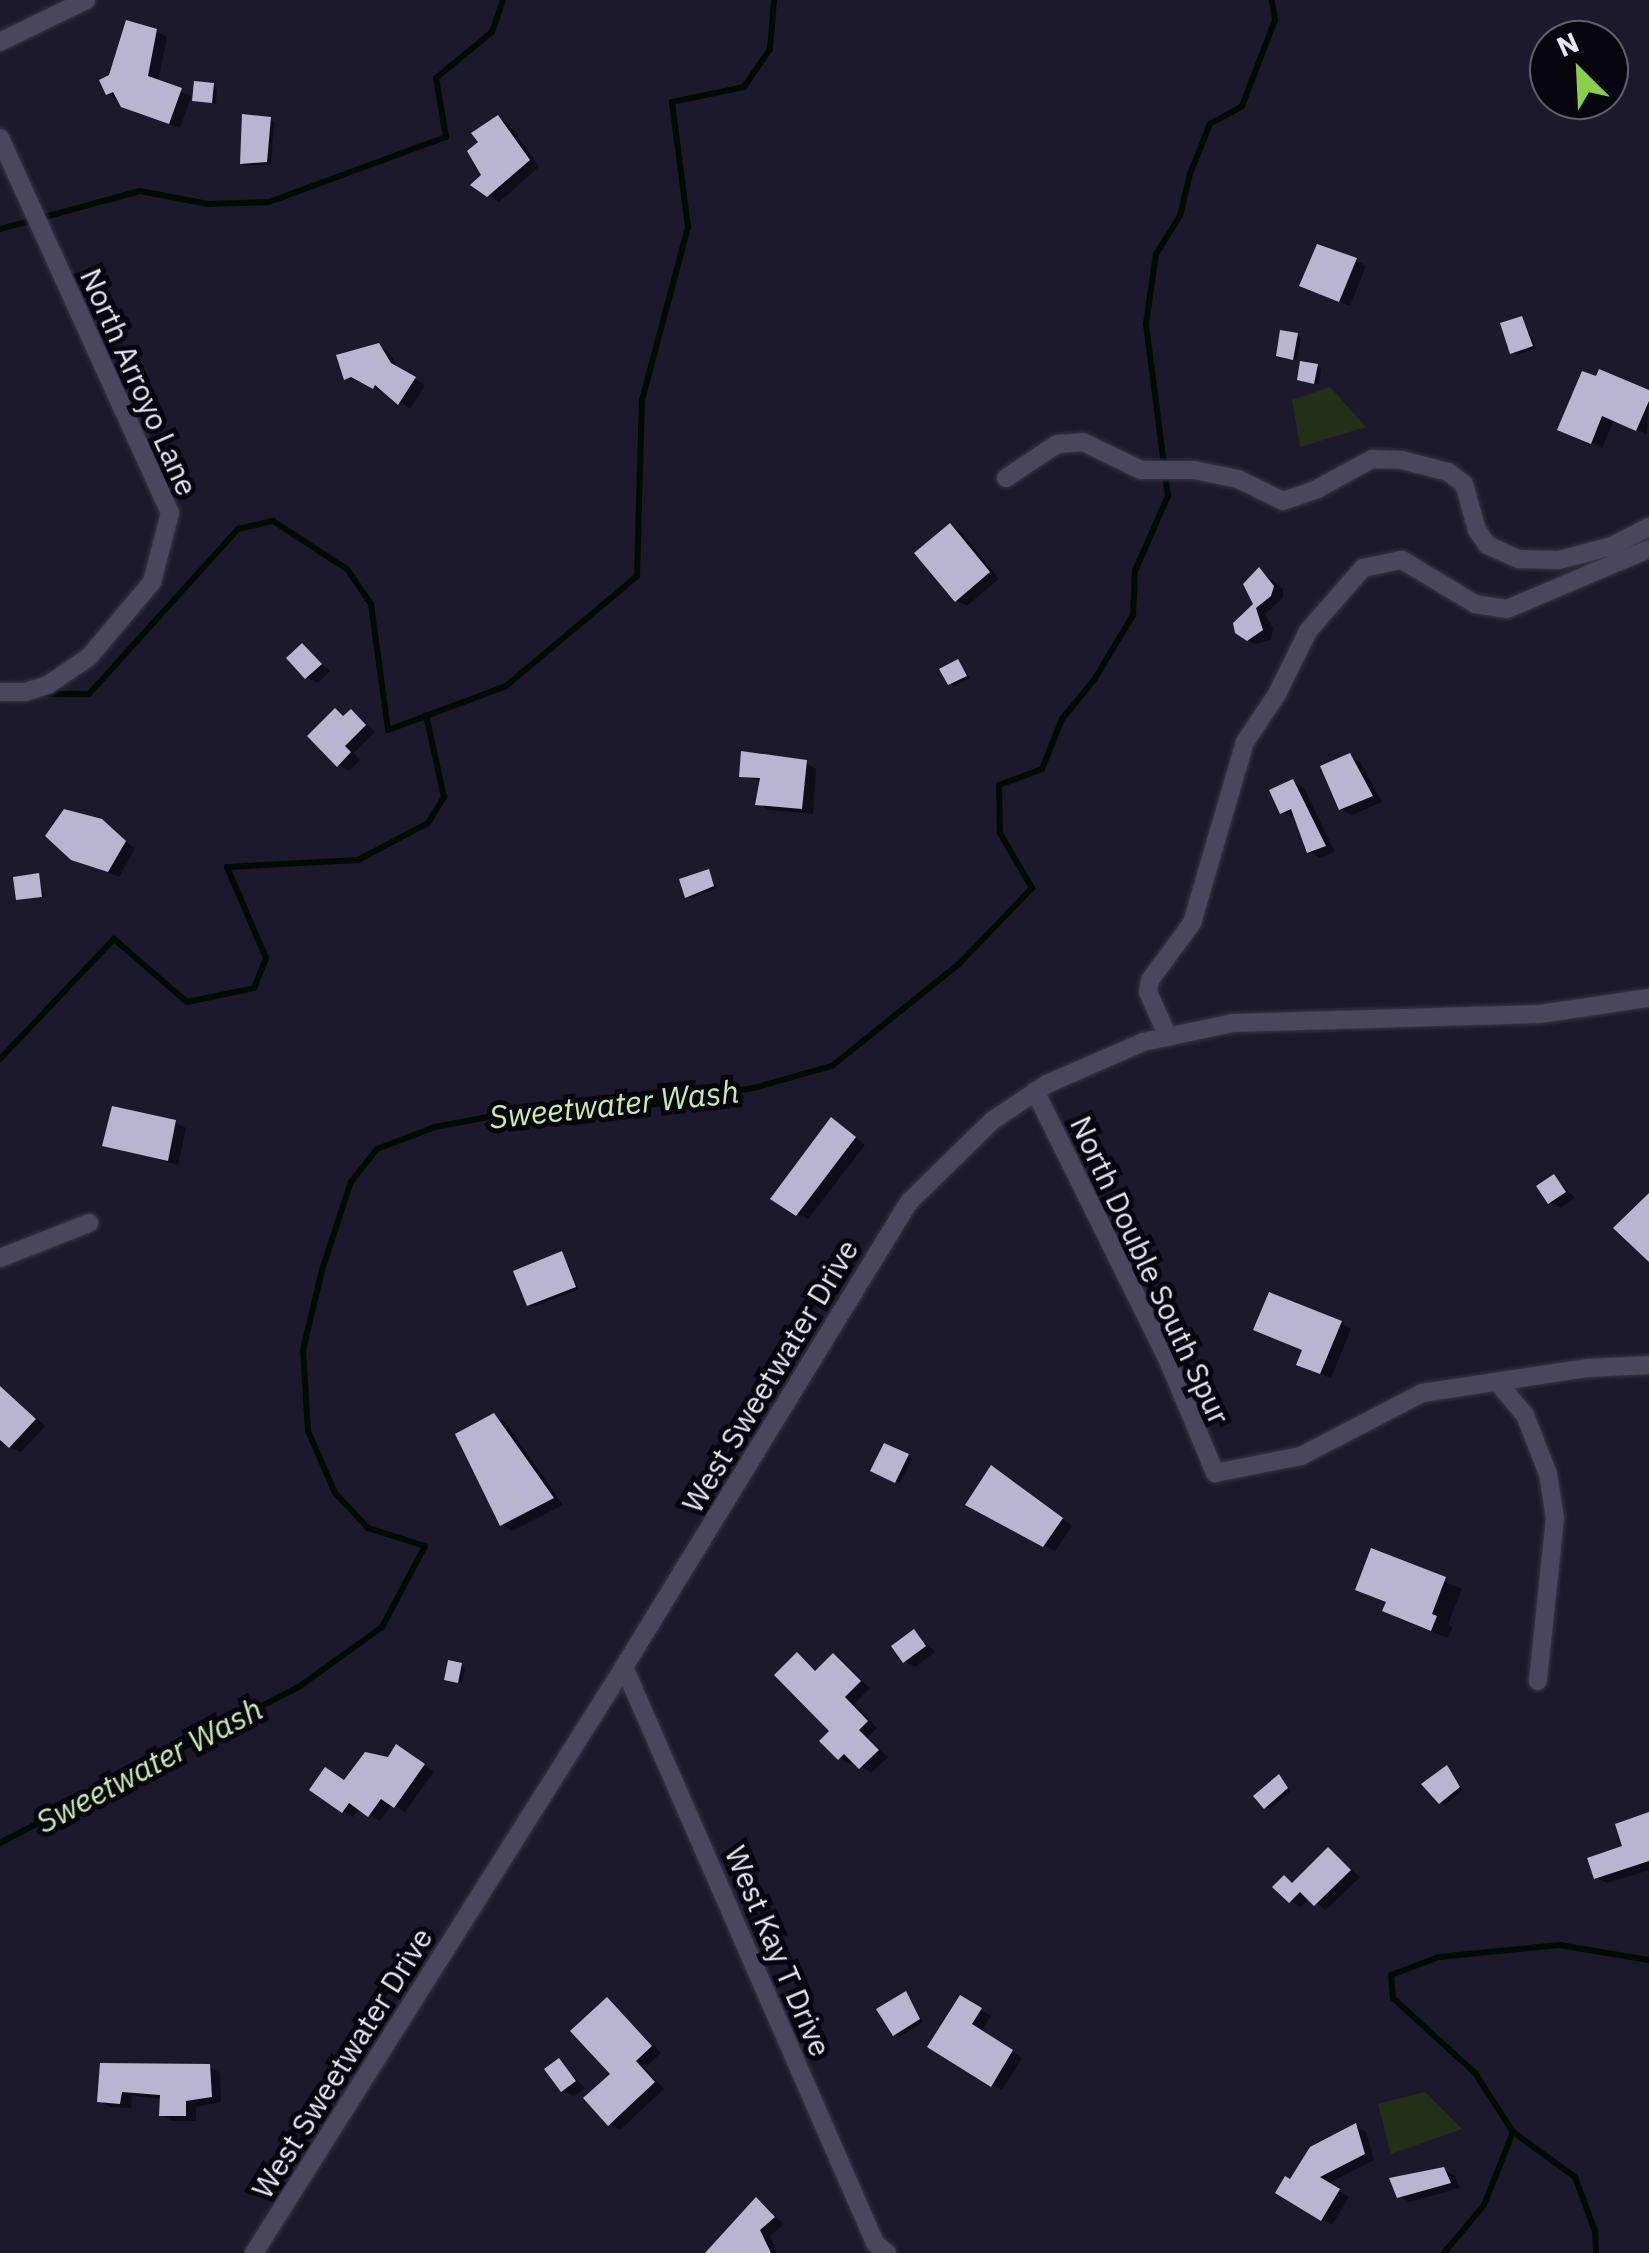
<!DOCTYPE html>
<style>
body{margin:0}
#map{position:relative;width:1649px;height:2253px;overflow:hidden;background:#1d192d;font-family:"IBM Plex Sans",sans-serif}
div>[style]{position:absolute}
.green>*{inset:0;background:#223017}
.shadow>*{inset:0;background:#0007}
.stream>*{height:6px;margin:-3px;padding:0 3px;transform-origin:3px;border-radius:3px;background:#010c00}
.building>*{inset:0;background:#b9b5d1}
.roads{filter:drop-shadow(0 0 2px #393546) drop-shadow(0 0 2px #393546)}
.minor>*{height:18px;margin:-9px;padding:0 9px;transform-origin:9px;border-radius:9px;background:#4a465d}
span{translate:-50% -50%;white-space:nowrap;text-align:center;line-height:1.15;-webkit-text-stroke:10px #07060e;paint-order:stroke}
.street-label{font-size:30px;color:#e6e4f2}
.water-label{font-size:32px;color:#c7ecae;font-style:italic}
.north{position:absolute;left:1529px;top:20px;width:100px;height:100px;box-sizing:border-box;background:#07060e;border:2px solid #605f69;border-radius:50%;rotate:336deg;font-size:28px;font-weight:700;line-height:40px;text-align:center;color:#e6e4f2}
.north::after{content:'';display:block;margin:auto;width:35px;height:45px;background:#89cf49;clip-path:polygon(50% 0,100% 100%,50% 72%,0 100%)}
</style>
<div id="map">
<div class="green">
<i style="clip-path:polygon(1330px 387px,1366px 427px,1300px 447px,1292px 400px)"></i>
<i style="clip-path:polygon(1425px 2092px,1462px 2129px,1391px 2154px,1378px 2104px)"></i>
</div>
<div class="shadow">
<i style="clip-path:polygon(156px 31px,167px 37px,158px 82px,195px 98px,213px 85px,217px 88px,216px 104px,191px 97px,180px 128px,134px 112px,107px 93px,112px 77px)"></i>
<i style="clip-path:polygon(499px 117px,509px 124px,539px 167px,499px 202px,489px 195px,481px 142px)"></i>
<i style="clip-path:polygon(270px 119px,274px 122px,271px 164px,246px 166px,242px 163px)"></i>
<i style="clip-path:polygon(1356px 260px,1366px 266px,1350px 306px,1312px 291px)"></i>
<i style="clip-path:polygon(1522px 318px,1536px 348px,1517px 355px,1512px 352px)"></i>
<i style="clip-path:polygon(1297px 335px,1301px 338px,1297px 360px,1283px 358px)"></i>
<i style="clip-path:polygon(378px 346px,389px 352px,401px 372px,425px 385px,410px 409px,386px 391px,346px 378px)"></i>
<i style="clip-path:polygon(1317px 366px,1321px 369px,1319px 384px,1304px 382px)"></i>
<i style="clip-path:polygon(1649px 393px,1647px 434px,1614px 420px,1602px 448px,1560px 429px)"></i>
<i style="clip-path:polygon(951px 526px,961px 532px,999px 579px,967px 606px,956px 600px)"></i>
<i style="clip-path:polygon(1260px 570px,1283px 589px,1283px 598px,1265px 614px,1273px 628px,1271px 640px,1255px 644px,1244px 638px,1256px 605px)"></i>
<i style="clip-path:polygon(303px 646px,330px 671px,318px 683px,307px 677px)"></i>
<i style="clip-path:polygon(958px 662px,970px 678px,954px 686px,950px 683px)"></i>
<i style="clip-path:polygon(335px 711px,346px 717px,351px 712px,375px 732px,354px 753px,360px 760px,349px 771px,339px 765px)"></i>
<i style="clip-path:polygon(1349px 756px,1360px 762px,1382px 802px,1352px 815px,1341px 809px)"></i>
<i style="clip-path:polygon(806px 763px,816px 769px,813px 814px,769px 810px,758px 804px,762px 782px,742px 775px)"></i>
<i style="clip-path:polygon(1293px 782px,1304px 788px,1335px 852px,1320px 858px,1309px 851px,1296px 817px,1282px 812px)"></i>
<i style="clip-path:polygon(101px 821px,135px 849px,119px 877px,72px 858px)"></i>
<i style="clip-path:polygon(708px 872px,717px 888px,692px 898px,687px 896px)"></i>
<i style="clip-path:polygon(38px 876px,45px 898px,19px 899px)"></i>
<i style="clip-path:polygon(175px 1122px,186px 1128px,178px 1165px,105px 1145px)"></i>
<i style="clip-path:polygon(842px 1126px,865px 1145px,808px 1219px,774px 1199px)"></i>
<i style="clip-path:polygon(1554px 1177px,1575px 1198px,1561px 1208px,1550px 1202px)"></i>
<i style="clip-path:polygon(562px 1254px,579px 1289px,533px 1307px,529px 1305px)"></i>
<i style="clip-path:polygon(1341px 1323px,1351px 1329px,1331px 1378px,1310px 1370px,1305px 1350px)"></i>
<i style="clip-path:polygon(0 1386px,45px 1426px,21px 1452px,0 1444px)"></i>
<i style="clip-path:polygon(494px 1416px,505px 1422px,563px 1505px,512px 1531px,502px 1525px)"></i>
<i style="clip-path:polygon(886px 1446px,912px 1459px,900px 1483px,874px 1470px)"></i>
<i style="clip-path:polygon(1002px 1474px,1072px 1526px,1055px 1551px,968px 1504px)"></i>
<i style="clip-path:polygon(1373px 1552px,1462px 1589px,1448px 1624px,1453px 1627px,1448px 1638px,1402px 1620px,1385px 1610px,1388px 1603px,1358px 1589px)"></i>
<i style="clip-path:polygon(915px 1632px,935px 1652px,915px 1667px,905px 1661px)"></i>
<i style="clip-path:polygon(797px 1656px,818px 1671px,834px 1656px,870px 1688px,854px 1704px,877px 1728px,868px 1737px,888px 1757px,871px 1773px,854px 1760px,850px 1764px,839px 1758px,832px 1731px)"></i>
<i style="clip-path:polygon(461px 1666px,465px 1668px,462px 1683px,451px 1681px)"></i>
<i style="clip-path:polygon(408px 1754px,434px 1772px,405px 1812px,392px 1804px,380px 1821px,360px 1808px,353px 1817px,343px 1811px,346px 1783px)"></i>
<i style="clip-path:polygon(1447px 1768px,1463px 1790px,1445px 1805px,1440px 1802px)"></i>
<i style="clip-path:polygon(1279px 1777px,1291px 1791px,1270px 1809px,1265px 1807px)"></i>
<i style="clip-path:polygon(1649px 1817px,1649px 1870px,1607px 1883px,1596px 1877px)"></i>
<i style="clip-path:polygon(1329px 1850px,1360px 1877px,1326px 1910px,1310px 1898px,1301px 1907px,1290px 1901px,1285px 1878px,1294px 1884px)"></i>
<i style="clip-path:polygon(906px 1994px,923px 2022px,899px 2037px,895px 2034px)"></i>
<i style="clip-path:polygon(961px 1998px,991px 2016px,981px 2032px,1022px 2058px,1002px 2090px,931px 2047px)"></i>
<i style="clip-path:polygon(607px 2000px,661px 2053px,645px 2068px,664px 2089px,620px 2130px,609px 2124px,613px 2074px)"></i>
<i style="clip-path:polygon(559px 2061px,585px 2088px,574px 2096px,563px 2090px)"></i>
<i style="clip-path:polygon(102px 2065px,209px 2067px,220px 2073px,221px 2102px,196px 2107px,196px 2121px,172px 2121px,162px 2115px,162px 2099px,132px 2096px,131px 2108px,110px 2107px,100px 2101px)"></i>
<i style="clip-path:polygon(1356px 2126px,1366px 2132px,1374px 2160px,1327px 2184px,1349px 2197px,1332px 2225px,1278px 2193px)"></i>
<i style="clip-path:polygon(1444px 2170px,1455px 2176px,1460px 2188px,1409px 2202px,1399px 2196px)"></i>
<i style="clip-path:polygon(757px 2200px,784px 2224px,770px 2236px,777px 2253px,710px 2253px)"></i>
</div>
<div class="stream">
<i style="left:0;top:229px;width:145px;rotate:-15.2deg"></i>
<i style="left:140px;top:191px;width:69px;rotate:10.8deg"></i>
<i style="left:208px;top:204px;width:61px;rotate:-1.9deg"></i>
<i style="left:269px;top:202px;width:189px;rotate:-20.2deg"></i>
<i style="left:446px;top:137px;width:60px;rotate:-99.6deg"></i>
<i style="left:436px;top:78px;width:72px;rotate:-39.4deg"></i>
<i style="left:492px;top:32px;width:34px;rotate:-71deg"></i>
<i style="left:39px;top:694px;width:50px"></i>
<i style="left:89px;top:694px;width:222px;rotate:-47.9deg"></i>
<i style="left:238px;top:529px;width:36px;rotate:-13deg"></i>
<i style="left:273px;top:521px;width:88px;rotate:33deg"></i>
<i style="left:347px;top:569px;width:42px;rotate:55.6deg"></i>
<i style="left:371px;top:604px;width:127px;rotate:82.3deg"></i>
<i style="left:388px;top:730px;width:126px;rotate:-20.4deg"></i>
<i style="left:506px;top:686px;width:171px;rotate:-40deg"></i>
<i style="left:637px;top:576px;width:176px;rotate:-88.4deg"></i>
<i style="left:642px;top:400px;width:179px;rotate:-75.1deg"></i>
<i style="left:688px;top:227px;width:126px;rotate:-97.3deg"></i>
<i style="left:672px;top:102px;width:74px;rotate:-11.8deg"></i>
<i style="left:744px;top:87px;width:46px;rotate:-55.6deg"></i>
<i style="left:770px;top:49px;width:49px;rotate:-85.3deg"></i>
<i style="left:0;top:1059px;width:166px;rotate:-46.5deg"></i>
<i style="left:114px;top:939px;width:96px;rotate:40.8deg"></i>
<i style="left:187px;top:1002px;width:68px;rotate:-11.8deg"></i>
<i style="left:254px;top:988px;width:32px;rotate:-68deg"></i>
<i style="left:266px;top:958px;width:99px;rotate:-113.2deg"></i>
<i style="left:227px;top:867px;width:131px;rotate:-3.1deg"></i>
<i style="left:358px;top:860px;width:79px;rotate:-27.9deg"></i>
<i style="left:428px;top:823px;width:31px;rotate:-58deg"></i>
<i style="left:444px;top:797px;width:84px;rotate:-102.4deg"></i>
<i style="left:0;top:1843px;width:339px;rotate:-27.6deg"></i>
<i style="left:300px;top:1686px;width:101px;rotate:-35.7deg"></i>
<i style="left:382px;top:1627px;width:92px;rotate:-62deg"></i>
<i style="left:425px;top:1546px;width:60px;rotate:-162.5deg"></i>
<i style="left:368px;top:1528px;width:48px;rotate:-133.3deg"></i>
<i style="left:335px;top:1493px;width:68px;rotate:-113.5deg"></i>
<i style="left:308px;top:1431px;width:81px;rotate:-93.5deg"></i>
<i style="left:303px;top:1350px;width:82px;rotate:-76.6deg"></i>
<i style="left:322px;top:1270px;width:93px;rotate:-71.8deg"></i>
<i style="left:351px;top:1182px;width:42px;rotate:-51.8deg"></i>
<i style="left:377px;top:1149px;width:62px;rotate:-20.8deg"></i>
<i style="left:435px;top:1127px;width:86px;rotate:-10.7deg"></i>
<i style="left:520px;top:1111px;width:128px;rotate:-2.7deg"></i>
<i style="left:648px;top:1105px;width:107px;rotate:-9.1deg"></i>
<i style="left:754px;top:1088px;width:81px;rotate:-15.8deg"></i>
<i style="left:832px;top:1066px;width:163px;rotate:-38.8deg"></i>
<i style="left:959px;top:964px;width:105px;rotate:-46.2deg"></i>
<i style="left:1032px;top:888px;width:64px;rotate:-120.2deg"></i>
<i style="left:1000px;top:833px;width:48px;rotate:-91.2deg"></i>
<i style="left:999px;top:785px;width:46px;rotate:-20.4deg"></i>
<i style="left:1042px;top:769px;width:54px;rotate:-68.2deg"></i>
<i style="left:1062px;top:719px;width:50px;rotate:-50.6deg"></i>
<i style="left:1094px;top:680px;width:76px;rotate:-59deg"></i>
<i style="left:1133px;top:615px;width:44px;rotate:-87.4deg"></i>
<i style="left:1135px;top:571px;width:82px;rotate:-66.3deg"></i>
<i style="left:1168px;top:496px;width:173px;rotate:-97.3deg"></i>
<i style="left:1146px;top:324px;width:71px;rotate:-81.9deg"></i>
<i style="left:1156px;top:254px;width:45px;rotate:-57.7deg"></i>
<i style="left:1180px;top:216px;width:43px;rotate:-76.6deg"></i>
<i style="left:1190px;top:174px;width:54px;rotate:-68.2deg"></i>
<i style="left:1210px;top:124px;width:37px;rotate:-29deg"></i>
<i style="left:1242px;top:106px;width:92px;rotate:-69deg"></i>
<i style="left:1275px;top:20px;width:20px;rotate:-99deg"></i>
<i style="left:1513px;top:2132px;width:77px;rotate:36deg"></i>
<i style="left:1575px;top:2177px;width:58px;rotate:69.7deg"></i>
<i style="left:1595px;top:2231px;width:22px;rotate:87deg"></i>
<i style="left:1444px;top:2253px;width:62px;rotate:-50.2deg"></i>
<i style="left:1484px;top:2205px;width:79px;rotate:-68.3deg"></i>
<i style="left:1513px;top:2132px;width:70px;rotate:-122.8deg"></i>
<i style="left:1475px;top:2073px;width:111px;rotate:-137.6deg"></i>
<i style="left:1393px;top:1998px;width:23px;rotate:-95deg"></i>
<i style="left:1391px;top:1975px;width:51px;rotate:-20.6deg"></i>
<i style="left:1439px;top:1957px;width:121px;rotate:-5.7deg"></i>
<i style="left:1559px;top:1945px;width:91px;rotate:9.5deg"></i>
</div>
<div class="building">
<i style="clip-path:polygon(126px 20px,157px 29px,148px 76px,182px 88px,169px 124px,121px 107px,113px 92px,106px 95px,99px 80px,109px 75px)"></i>
<i style="clip-path:polygon(194px 81px,214px 83px,212px 103px,192px 101px)"></i>
<i style="clip-path:polygon(242px 114px,271px 117px,267px 162px,240px 164px)"></i>
<i style="clip-path:polygon(498px 115px,530px 160px,487px 197px,470px 185px,481px 175px,467px 151px,478px 142px,471px 133px)"></i>
<i style="clip-path:polygon(1317px 244px,1357px 258px,1339px 302px,1299px 286px)"></i>
<i style="clip-path:polygon(1522px 316px,1533px 346px,1510px 354px,1500px 323px)"></i>
<i style="clip-path:polygon(1280px 330px,1298px 333px,1293px 360px,1276px 356px)"></i>
<i style="clip-path:polygon(379px 343px,391px 363px,416px 377px,398px 405px,375px 385px,373px 389px,351px 377px,344px 380px,336px 355px)"></i>
<i style="clip-path:polygon(1300px 361px,1318px 364px,1314px 384px,1297px 380px)"></i>
<i style="clip-path:polygon(1599px 369px,1649px 390px,1649px 401px,1636px 431px,1602px 416px,1591px 444px,1557px 430px,1582px 371px,1596px 376px)"></i>
<i style="clip-path:polygon(950px 523px,990px 572px,955px 602px,914px 553px)"></i>
<i style="clip-path:polygon(1259px 567px,1274px 586px,1271px 596px,1256px 608px,1263px 630px,1247px 641px,1235px 633px,1233px 623px,1253px 604px,1243px 584px)"></i>
<i style="clip-path:polygon(302px 643px,322px 664px,305px 679px,286px 658px)"></i>
<i style="clip-path:polygon(958px 659px,967px 676px,948px 685px,939px 669px)"></i>
<i style="clip-path:polygon(335px 708px,343px 716px,351px 709px,366px 725px,345px 746px,351px 752px,337px 767px,307px 736px)"></i>
<i style="clip-path:polygon(741px 751px,807px 760px,802px 809px,755px 805px,760px 778px,739px 777px)"></i>
<i style="clip-path:polygon(1350px 753px,1373px 796px,1339px 810px,1320px 766px)"></i>
<i style="clip-path:polygon(1293px 779px,1326px 846px,1307px 853px,1291px 809px,1280px 814px,1269px 790px)"></i>
<i style="clip-path:polygon(64px 809px,102px 819px,126px 841px,108px 872px,71px 860px,45px 836px)"></i>
<i style="clip-path:polygon(709px 869px,714px 886px,685px 898px,679px 879px)"></i>
<i style="clip-path:polygon(39px 873px,42px 897px,16px 900px,13px 877px)"></i>
<i style="clip-path:polygon(112px 1106px,176px 1120px,168px 1161px,102px 1146px)"></i>
<i style="clip-path:polygon(831px 1117px,856px 1137px,796px 1216px,770px 1199px)"></i>
<i style="clip-path:polygon(1554px 1174px,1566px 1192px,1548px 1204px,1536px 1186px)"></i>
<i style="clip-path:polygon(1649px 1193px,1649px 1262px,1613px 1228px)"></i>
<i style="clip-path:polygon(562px 1251px,576px 1287px,527px 1306px,513px 1271px)"></i>
<i style="clip-path:polygon(1269px 1292px,1342px 1321px,1320px 1374px,1296px 1365px,1302px 1350px,1253px 1330px)"></i>
<i style="clip-path:polygon(0 1386px,36px 1419px,9px 1448px,0 1440px)"></i>
<i style="clip-path:polygon(494px 1413px,554px 1498px,500px 1526px,455px 1434px)"></i>
<i style="clip-path:polygon(884px 1443px,909px 1454px,895px 1483px,870px 1471px)"></i>
<i style="clip-path:polygon(991px 1465px,1063px 1518px,1043px 1547px,965px 1505px)"></i>
<i style="clip-path:polygon(1371px 1548px,1446px 1577px,1432px 1614px,1437px 1616px,1431px 1631px,1382px 1611px,1386px 1602px,1355px 1590px)"></i>
<i style="clip-path:polygon(914px 1629px,926px 1646px,903px 1663px,891px 1646px)"></i>
<i style="clip-path:polygon(797px 1652px,815px 1671px,833px 1653px,861px 1681px,845px 1697px,868px 1721px,859px 1730px,879px 1750px,859px 1769px,844px 1754px,838px 1760px,819px 1741px,829px 1731px,774px 1675px)"></i>
<i style="clip-path:polygon(448px 1660px,462px 1663px,458px 1683px,444px 1680px)"></i>
<i style="clip-path:polygon(396px 1744px,425px 1764px,394px 1808px,381px 1799px,368px 1817px,349px 1803px,342px 1813px,309px 1790px,325px 1767px,344px 1780px,365px 1752px,388px 1757px)"></i>
<i style="clip-path:polygon(1447px 1765px,1460px 1787px,1439px 1804px,1421px 1784px)"></i>
<i style="clip-path:polygon(1279px 1774px,1288px 1788px,1264px 1809px,1253px 1796px)"></i>
<i style="clip-path:polygon(1649px 1812px,1649px 1861px,1594px 1879px,1587px 1858px,1622px 1846px,1615px 1824px)"></i>
<i style="clip-path:polygon(1328px 1847px,1351px 1870px,1314px 1906px,1300px 1892px,1289px 1903px,1272px 1887px,1284px 1875px,1292px 1883px)"></i>
<i style="clip-path:polygon(906px 1991px,920px 2019px,893px 2036px,876px 2009px)"></i>
<i style="clip-path:polygon(960px 1995px,982px 2008px,972px 2024px,1013px 2050px,991px 2087px,927px 2047px)"></i>
<i style="clip-path:polygon(607px 1997px,652px 2046px,636px 2061px,655px 2082px,608px 2126px,583px 2098px,610px 2074px,570px 2031px)"></i>
<i style="clip-path:polygon(559px 2058px,576px 2081px,561px 2092px,544px 2069px)"></i>
<i style="clip-path:polygon(100px 2063px,210px 2064px,212px 2097px,186px 2101px,186px 2116px,159px 2116px,160px 2095px,122px 2092px,120px 2104px,97px 2102px)"></i>
<i style="clip-path:polygon(1356px 2123px,1365px 2154px,1320px 2177px,1340px 2189px,1321px 2221px,1275px 2193px,1285px 2176px,1290px 2179px,1310px 2147px)"></i>
<i style="clip-path:polygon(1444px 2167px,1451px 2183px,1397px 2198px,1389px 2178px)"></i>
<i style="clip-path:polygon(756px 2197px,775px 2217px,760px 2230px,771px 2253px,705px 2253px)"></i>
</div>
<div class="roads">
<div class="minor">
<i style="left:0;top:42px;width:96px;rotate:-26deg"></i>
<i style="left:0;top:138px;width:412px;rotate:65.6deg"></i>
<i style="left:170px;top:513px;width:71px;rotate:104.6deg"></i>
<i style="left:152px;top:582px;width:98px;rotate:130deg"></i>
<i style="left:89px;top:657px;width:50px;rotate:145.7deg"></i>
<i style="left:48px;top:685px;width:24px;rotate:163deg"></i>
<i style="left:25px;top:692px;width:25px;rotate:180deg"></i>
<i style="left:1006px;top:478px;width:61px;rotate:-33.7deg"></i>
<i style="left:1057px;top:444px;width:26px;rotate:-4deg"></i>
<i style="left:1083px;top:442px;width:64px;rotate:25.8deg"></i>
<i style="left:1141px;top:470px;width:53px"></i>
<i style="left:1194px;top:470px;width:45px;rotate:11.6deg"></i>
<i style="left:1238px;top:479px;width:50px;rotate:26.1deg"></i>
<i style="left:1283px;top:501px;width:36px;rotate:-19deg"></i>
<i style="left:1317px;top:489px;width:63px;rotate:-28.6deg"></i>
<i style="left:1372px;top:459px;width:30px;rotate:2deg"></i>
<i style="left:1402px;top:460px;width:48px;rotate:14.6deg"></i>
<i style="left:1448px;top:472px;width:20px;rotate:37deg"></i>
<i style="left:1464px;top:484px;width:48px;rotate:74.2deg"></i>
<i style="left:1477px;top:530px;width:18px;rotate:56deg"></i>
<i style="left:1487px;top:545px;width:35px;rotate:24deg"></i>
<i style="left:1519px;top:559px;width:40px;rotate:1.4deg"></i>
<i style="left:1559px;top:560px;width:55px;rotate:-14.8deg"></i>
<i style="left:1612px;top:546px;width:42px;rotate:-27.2deg"></i>
<i style="left:1168px;top:1037px;width:49px;rotate:-114deg"></i>
<i style="left:1148px;top:992px;width:12px;rotate:-81deg"></i>
<i style="left:1150px;top:980px;width:71px;rotate:-53.6deg"></i>
<i style="left:1192px;top:923px;width:189px;rotate:-73.7deg"></i>
<i style="left:1245px;top:742px;width:58px;rotate:-56.3deg"></i>
<i style="left:1277px;top:694px;width:70px;rotate:-63.8deg"></i>
<i style="left:1308px;top:631px;width:84px;rotate:-48.9deg"></i>
<i style="left:1363px;top:568px;width:40px;rotate:-12deg"></i>
<i style="left:1402px;top:560px;width:85px;rotate:31.1deg"></i>
<i style="left:1475px;top:604px;width:32px;rotate:9deg"></i>
<i style="left:1507px;top:609px;width:154px;rotate:-22.9deg"></i>
<i style="left:1035px;top:1091px;width:298px;rotate:63.7deg"></i>
<i style="left:1167px;top:1358px;width:125px;rotate:67.3deg"></i>
<i style="left:1215px;top:1473px;width:88px;rotate:-11.2deg"></i>
<i style="left:1301px;top:1456px;width:136px;rotate:-27.5deg"></i>
<i style="left:1422px;top:1393px;width:168px;rotate:-8.6deg"></i>
<i style="left:1588px;top:1368px;width:61px;rotate:-2.8deg"></i>
<i style="left:0;top:1258px;width:96px;rotate:-21.5deg"></i>
<i style="left:1498px;top:1383px;width:42px;rotate:49.8deg"></i>
<i style="left:1525px;top:1415px;width:63px;rotate:68.7deg"></i>
<i style="left:1548px;top:1474px;width:45px;rotate:81deg"></i>
<i style="left:1555px;top:1518px;width:164px;rotate:96deg"></i>
<i style="left:624px;top:1667px;width:628px;rotate:66.45deg"></i>
<i style="left:875px;top:2243px;width:16px;rotate:40deg"></i>
<i style="left:254px;top:2253px;width:693px;rotate:-57.73deg"></i>
<i style="left:624px;top:1667px;width:545px;rotate:-58.5deg"></i>
<i style="left:909px;top:1202px;width:117px;rotate:-44.3deg"></i>
<i style="left:993px;top:1120px;width:65px;rotate:-33.7deg"></i>
<i style="left:1047px;top:1084px;width:105px;rotate:-23.6deg"></i>
<i style="left:1143px;top:1042px;width:92px;rotate:-11.9deg"></i>
<i style="left:1233px;top:1023px;width:307px;rotate:-1.7deg"></i>
<i style="left:1540px;top:1014px;width:110px;rotate:-8.4deg"></i>
</div>
</div>
<div class="street-label">
<span style="left:139px;top:382px;rotate:66deg">North Arroyo Lane</span>
<span style="left:1150px;top:1270px;rotate:65deg">North Double South Spur</span>
<span style="left:770px;top:1376px;rotate:-59deg">West Sweetwater Drive</span>
<span style="left:778px;top:1951px;rotate:67deg">West Kay T Drive</span>
<span style="left:342px;top:2063px;rotate:-58deg">West Sweetwater Drive</span>
</div>
<div class="water-label">
<span style="left:614px;top:1104px;rotate:-6deg">Sweetwater Wash</span>
<span style="left:149px;top:1765px;rotate:-28deg">Sweetwater Wash</span>
</div>
<div class="north">N</div>
</div>
